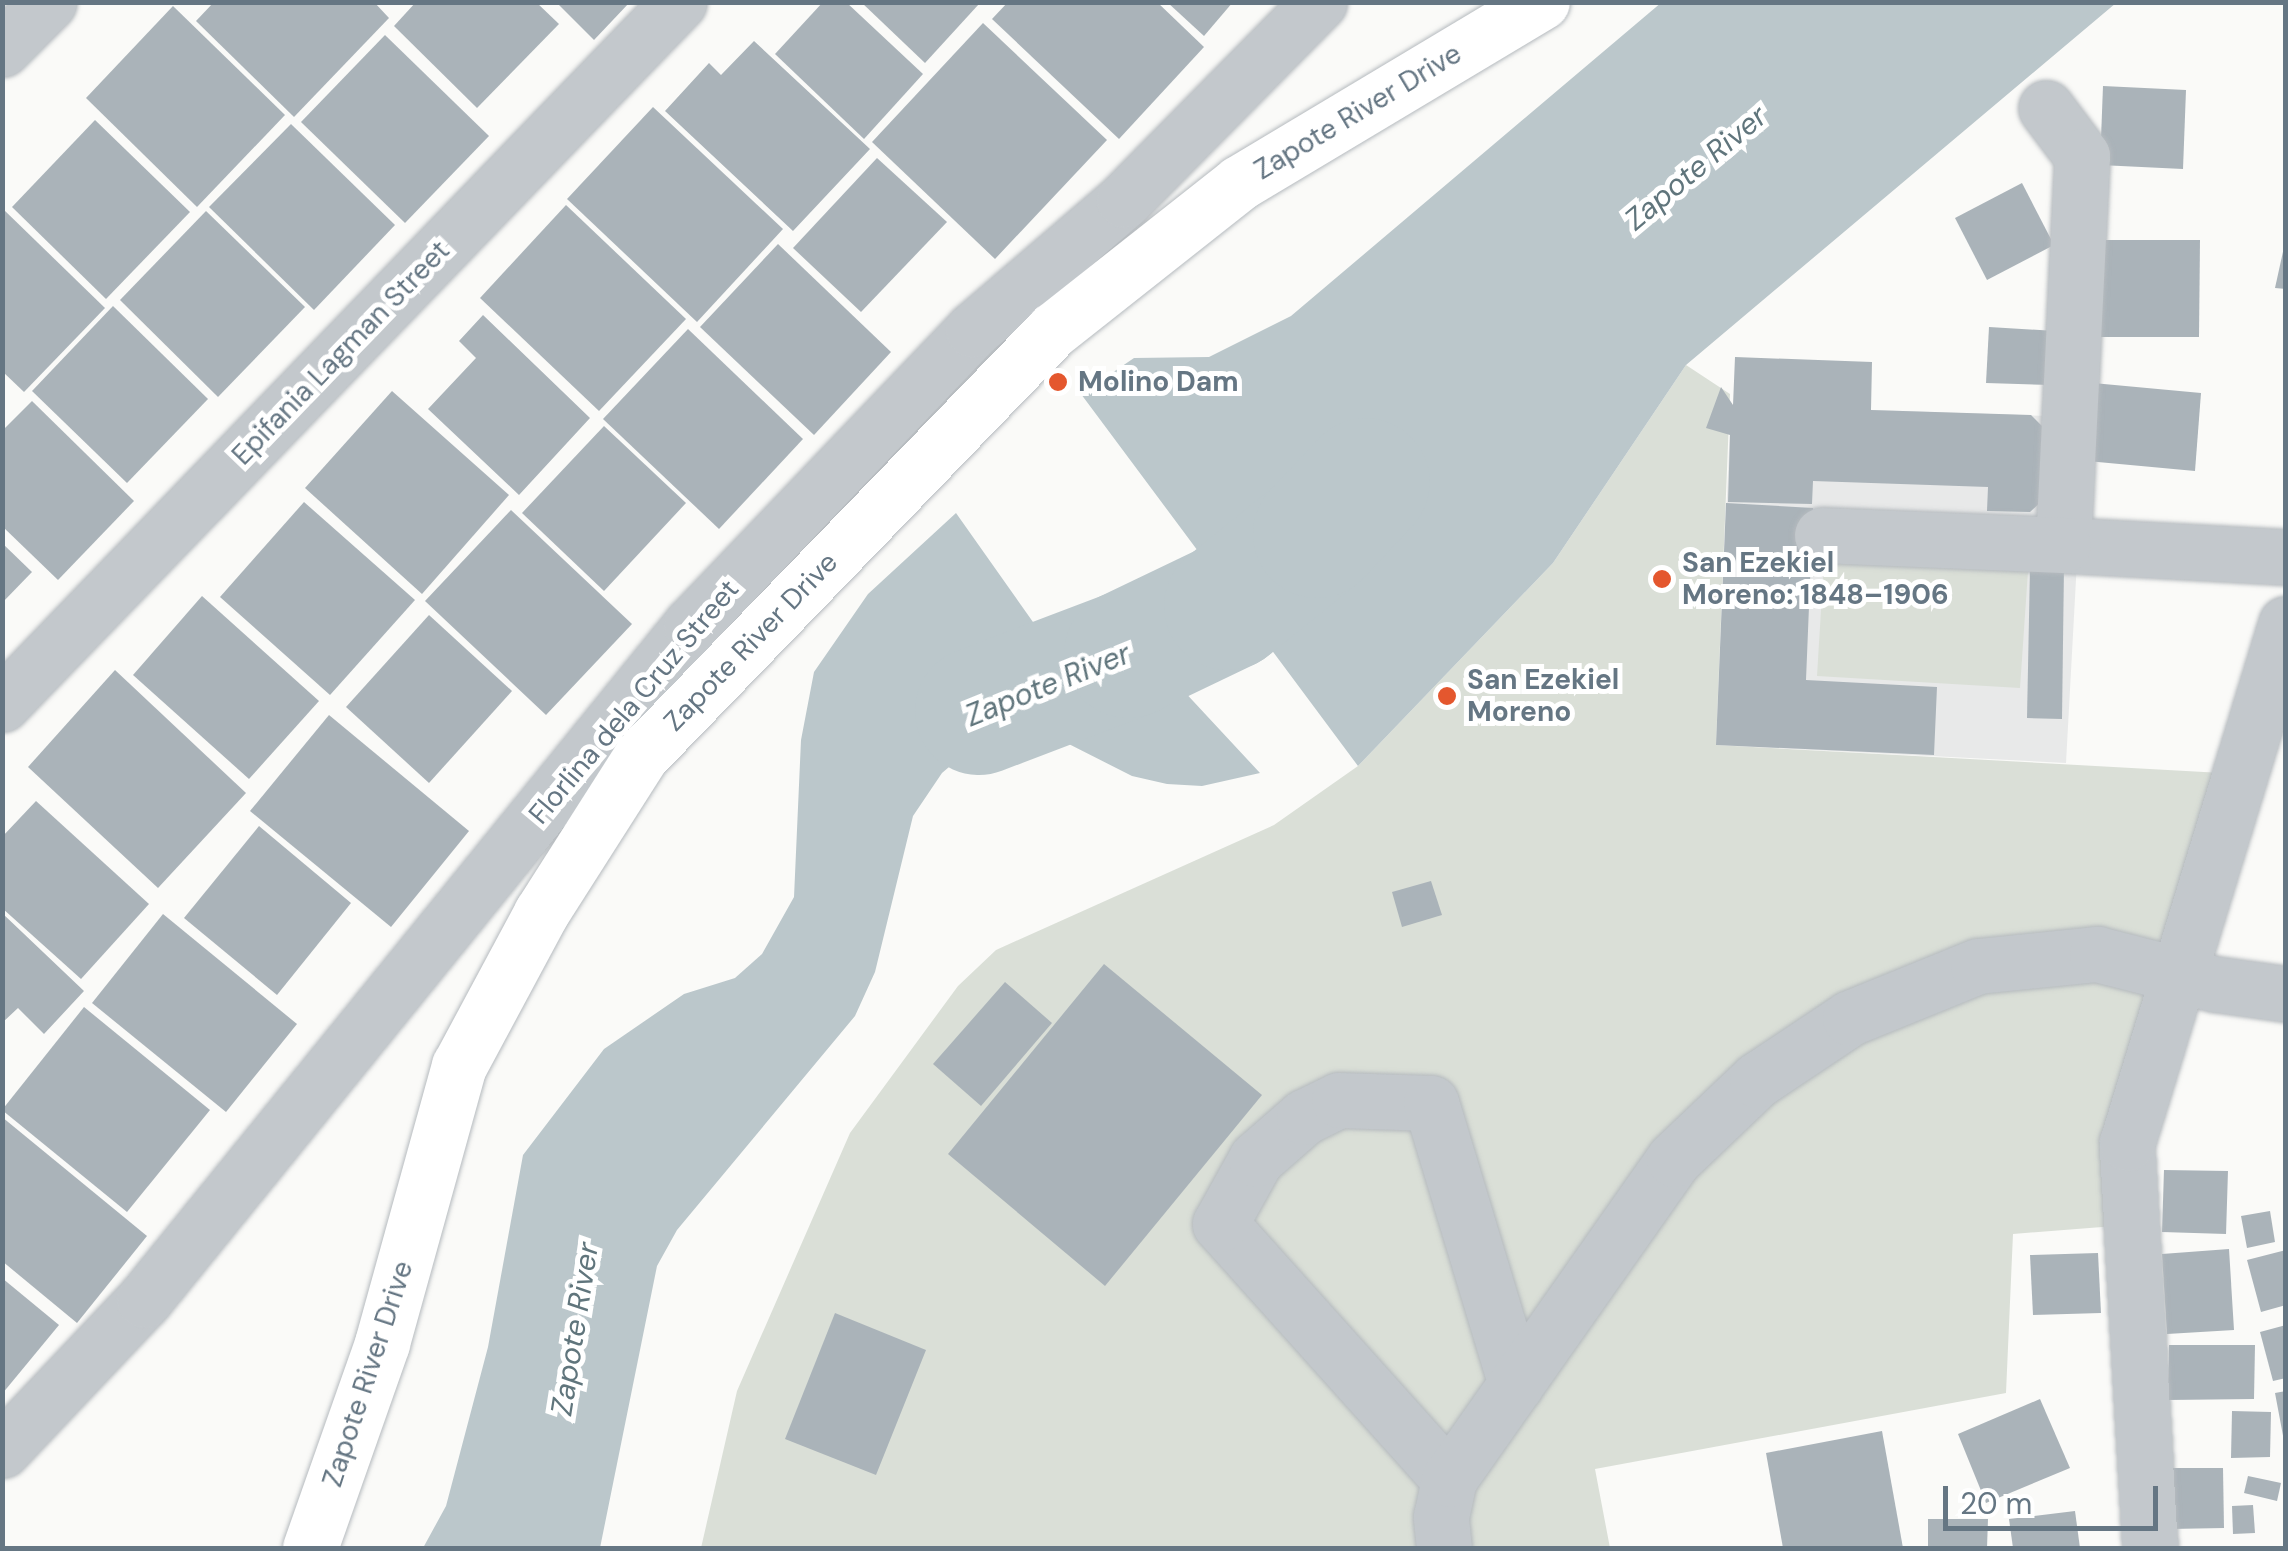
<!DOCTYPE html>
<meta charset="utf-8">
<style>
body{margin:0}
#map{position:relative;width:2288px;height:1551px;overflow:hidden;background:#fafaf8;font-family:"DM Sans",sans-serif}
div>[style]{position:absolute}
.built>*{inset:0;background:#e8e9e9}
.green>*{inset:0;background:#dadfd7}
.water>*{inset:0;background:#bbc7cb}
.river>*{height:128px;margin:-64px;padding:0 64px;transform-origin:64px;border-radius:64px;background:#bbc7cb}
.building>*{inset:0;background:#aab3b9}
.roads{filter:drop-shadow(0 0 2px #b5babe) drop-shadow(0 0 2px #b5babe)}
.minor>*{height:55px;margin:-27.5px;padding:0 27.5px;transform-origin:27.5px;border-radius:27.5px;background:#c3c8cc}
.major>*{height:55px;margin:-27.5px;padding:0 27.5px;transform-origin:27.5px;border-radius:27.5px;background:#fff}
.dots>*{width:28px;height:28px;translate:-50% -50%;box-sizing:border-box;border:5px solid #fff;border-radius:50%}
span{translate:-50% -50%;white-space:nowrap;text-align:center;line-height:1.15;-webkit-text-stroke:10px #fff;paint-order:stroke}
.street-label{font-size:28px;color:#657683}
.poi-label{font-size:28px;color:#657683;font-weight:700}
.left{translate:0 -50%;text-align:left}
.water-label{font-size:30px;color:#60757c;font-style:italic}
.frame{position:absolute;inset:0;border:5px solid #657683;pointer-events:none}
.scale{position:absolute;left:1943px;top:1486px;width:215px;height:45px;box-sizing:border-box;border:5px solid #657683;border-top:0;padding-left:12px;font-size:30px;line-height:35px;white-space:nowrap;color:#657683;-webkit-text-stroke:8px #fff;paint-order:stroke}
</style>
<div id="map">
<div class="built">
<i style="clip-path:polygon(1731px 405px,2045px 416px,2077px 561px,2066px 763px,1716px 745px)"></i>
</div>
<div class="green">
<i style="clip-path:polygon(1686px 365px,1730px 394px,1716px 745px,2222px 773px,2115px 1226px,2013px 1234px,2006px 1393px,1595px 1469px,1610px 1548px,701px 1548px,737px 1391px,850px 1133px,958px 986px,996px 950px,1274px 825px,1358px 766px,1553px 563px)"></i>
<i style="clip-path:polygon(1824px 561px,2028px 571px,2020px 688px,1817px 676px)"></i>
</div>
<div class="water">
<i style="clip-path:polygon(1662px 2px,2116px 3px,1686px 365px,1553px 563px,1358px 766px,1081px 394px,1134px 358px,1209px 357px,1291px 316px)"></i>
<i style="clip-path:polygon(956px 513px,1045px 639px,1101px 602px,1260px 773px,1202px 786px,1167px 784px,1132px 776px,1053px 736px,1019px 732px,976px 744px,942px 773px,913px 816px,875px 972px,855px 1016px,677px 1230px,657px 1266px,600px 1548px,423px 1548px,446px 1506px,488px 1347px,523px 1155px,604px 1049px,684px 994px,735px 978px,762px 954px,794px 897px,801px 740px,814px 672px,868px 594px)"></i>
</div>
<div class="river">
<i style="left:979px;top:711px;width:160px;rotate:-20.9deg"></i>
<i style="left:1128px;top:654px;width:111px;rotate:-25.6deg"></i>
<i style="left:1228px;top:606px;width:114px;rotate:-39deg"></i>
<i style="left:1317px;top:534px;width:71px;rotate:-46.7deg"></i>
</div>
<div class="building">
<i style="clip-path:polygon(214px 2px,374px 2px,389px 18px,294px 117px,196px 21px)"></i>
<i style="clip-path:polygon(416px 2px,536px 2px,559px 24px,477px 108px,394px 26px)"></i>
<i style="clip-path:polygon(556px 2px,630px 2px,594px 40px)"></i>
<i style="clip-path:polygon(823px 2px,846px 2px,923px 74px,864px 139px,775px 54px)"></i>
<i style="clip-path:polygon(861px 2px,977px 2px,979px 4px,925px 63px)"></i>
<i style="clip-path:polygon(1008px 2px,1157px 2px,1204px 47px,1119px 139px,992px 19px)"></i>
<i style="clip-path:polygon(1167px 2px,1233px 2px,1204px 36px)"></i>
<i style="clip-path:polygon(173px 6px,285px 115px,197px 207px,86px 98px)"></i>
<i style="clip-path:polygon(983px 23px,1107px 140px,995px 259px,872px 142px)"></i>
<i style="clip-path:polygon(385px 35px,489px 136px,405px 223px,301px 122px)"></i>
<i style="clip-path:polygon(754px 41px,870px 149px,793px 231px,665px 111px,709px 63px,721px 75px)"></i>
<i style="clip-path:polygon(2103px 86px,2186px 90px,2183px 169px,2100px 165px)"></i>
<i style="clip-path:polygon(653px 107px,783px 229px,697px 322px,567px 199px)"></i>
<i style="clip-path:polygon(95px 120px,190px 212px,106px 299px,12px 207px)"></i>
<i style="clip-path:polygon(291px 124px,395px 225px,314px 310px,209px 207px)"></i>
<i style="clip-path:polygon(877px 158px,947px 222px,861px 312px,793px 248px)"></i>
<i style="clip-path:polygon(2022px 183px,2054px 245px,1987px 280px,1955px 218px)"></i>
<i style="clip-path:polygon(566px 205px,686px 319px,599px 411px,480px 298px)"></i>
<i style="clip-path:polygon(2px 208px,105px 308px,24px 392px,2px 371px)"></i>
<i style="clip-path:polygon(206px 211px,305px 307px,218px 397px,120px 300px)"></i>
<i style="clip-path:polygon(2286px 238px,2286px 289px,2275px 288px)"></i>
<i style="clip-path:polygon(2093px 240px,2200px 240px,2199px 337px,2093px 337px)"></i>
<i style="clip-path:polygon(778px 244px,891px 352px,814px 435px,700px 327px)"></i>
<i style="clip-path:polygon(113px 306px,208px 399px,127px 483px,32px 391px)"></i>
<i style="clip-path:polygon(483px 315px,590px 418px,519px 495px,428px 409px,476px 358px,459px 341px)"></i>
<i style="clip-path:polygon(1989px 327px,2055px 331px,2052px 385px,1986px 383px)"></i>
<i style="clip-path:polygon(688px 329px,803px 439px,719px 529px,603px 419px)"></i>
<i style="clip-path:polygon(1735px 357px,1872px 362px,1871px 410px,2031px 415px,2046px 430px,2043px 500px,2030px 512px,1987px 511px,1988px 487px,1813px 481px,1812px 504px,1728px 502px,1730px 435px,1706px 428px,1721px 387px,1733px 405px)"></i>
<i style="clip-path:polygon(2093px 383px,2201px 393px,2195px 471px,2087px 461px)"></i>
<i style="clip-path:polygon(392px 391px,509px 495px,422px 594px,305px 488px)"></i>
<i style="clip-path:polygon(32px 401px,134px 501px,58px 580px,2px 526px,2px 431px)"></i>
<i style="clip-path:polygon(604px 426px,686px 503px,604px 591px,522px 513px)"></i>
<i style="clip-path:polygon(304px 502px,415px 600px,330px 695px,220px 597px)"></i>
<i style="clip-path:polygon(1726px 503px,1813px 508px,1806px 680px,1937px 687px,1934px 755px,1716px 745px)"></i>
<i style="clip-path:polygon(511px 510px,632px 624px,546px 715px,425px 601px)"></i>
<i style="clip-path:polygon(2px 543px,32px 572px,2px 603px)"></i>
<i style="clip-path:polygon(2064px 566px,2062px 719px,2027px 718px,2030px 567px)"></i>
<i style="clip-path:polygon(202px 596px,319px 701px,249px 779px,133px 675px)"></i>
<i style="clip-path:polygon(429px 615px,512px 691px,429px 783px,346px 707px)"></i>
<i style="clip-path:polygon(115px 670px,246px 793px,158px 888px,28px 767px)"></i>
<i style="clip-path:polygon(329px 715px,469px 831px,391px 927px,250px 811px)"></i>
<i style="clip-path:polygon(36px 801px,149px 904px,81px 979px,2px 908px,2px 837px)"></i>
<i style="clip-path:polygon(259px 826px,351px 903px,277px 995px,184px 918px)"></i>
<i style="clip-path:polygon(1431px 881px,1442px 915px,1402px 927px,1392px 892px)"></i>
<i style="clip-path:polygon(2px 913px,84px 991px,44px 1034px,18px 1008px,2px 1023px)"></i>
<i style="clip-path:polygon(163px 914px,297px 1024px,226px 1112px,92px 1003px)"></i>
<i style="clip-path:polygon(1104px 964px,1262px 1095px,1105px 1286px,948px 1154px)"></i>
<i style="clip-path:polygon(1005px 982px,1052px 1023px,981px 1106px,933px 1064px)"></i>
<i style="clip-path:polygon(84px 1007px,210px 1110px,127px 1212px,2px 1110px)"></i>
<i style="clip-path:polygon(2px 1117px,147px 1236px,77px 1323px,2px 1261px)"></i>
<i style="clip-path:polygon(2164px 1170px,2228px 1171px,2226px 1234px,2162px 1232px)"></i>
<i style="clip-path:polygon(2270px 1211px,2275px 1242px,2247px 1248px,2241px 1216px)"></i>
<i style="clip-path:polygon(2229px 1249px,2234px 1330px,2167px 1334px,2162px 1254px)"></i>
<i style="clip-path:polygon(2286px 1250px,2286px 1305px,2261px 1312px,2247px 1260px)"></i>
<i style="clip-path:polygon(2098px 1253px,2101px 1313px,2033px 1315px,2030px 1255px)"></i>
<i style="clip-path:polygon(2px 1278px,59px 1325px,2px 1394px)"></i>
<i style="clip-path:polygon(835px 1313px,926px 1350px,876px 1475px,785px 1439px)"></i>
<i style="clip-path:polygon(2286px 1325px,2286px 1378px,2273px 1381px,2260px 1332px)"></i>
<i style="clip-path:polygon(2169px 1345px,2255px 1345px,2254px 1399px,2168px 1400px)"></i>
<i style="clip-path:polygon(2286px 1391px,2286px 1440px,2284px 1441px,2275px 1393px)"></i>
<i style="clip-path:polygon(2040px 1399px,2070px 1468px,1986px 1503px,1958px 1434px)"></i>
<i style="clip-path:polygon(2232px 1411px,2271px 1412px,2270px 1457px,2231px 1458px)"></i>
<i style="clip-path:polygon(1882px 1431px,1903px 1548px,1783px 1548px,1766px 1453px)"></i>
<i style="clip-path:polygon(2170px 1468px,2223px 1468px,2224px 1528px,2170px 1529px)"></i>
<i style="clip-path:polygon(2248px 1476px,2281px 1483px,2277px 1501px,2244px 1493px)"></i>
<i style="clip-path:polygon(2253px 1505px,2255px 1533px,2233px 1534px,2232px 1506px)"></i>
<i style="clip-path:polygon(2075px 1511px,2080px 1548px,2013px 1548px,2009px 1519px)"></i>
<i style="clip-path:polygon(1928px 1519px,1988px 1519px,1987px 1548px,1928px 1548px)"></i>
</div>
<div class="roads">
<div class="minor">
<i style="left:2px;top:49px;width:66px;rotate:-45deg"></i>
<i style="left:2046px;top:108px;width:60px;rotate:53.1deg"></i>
<i style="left:2082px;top:156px;width:389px;rotate:92.8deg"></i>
<i style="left:2063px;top:545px;width:223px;rotate:3.1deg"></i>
<i style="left:1822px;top:535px;width:241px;rotate:2.4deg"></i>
<i style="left:2px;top:704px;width:975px;rotate:-46.04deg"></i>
<i style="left:2px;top:1450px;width:207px;rotate:-46.6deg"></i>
<i style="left:144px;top:1300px;width:869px;rotate:-50.98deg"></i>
<i style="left:691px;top:625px;width:408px;rotate:-46.3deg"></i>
<i style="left:973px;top:330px;width:199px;rotate:-40.7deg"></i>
<i style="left:1124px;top:200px;width:278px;rotate:-45.4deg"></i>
<i style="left:1449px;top:1479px;width:343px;rotate:-131.9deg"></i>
<i style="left:1220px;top:1224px;width:74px;rotate:-61deg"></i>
<i style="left:1256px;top:1159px;width:64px;rotate:-41.2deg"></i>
<i style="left:1304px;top:1117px;width:39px;rotate:-26deg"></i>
<i style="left:1339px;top:1100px;width:92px;rotate:1.9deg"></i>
<i style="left:1431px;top:1103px;width:294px;rotate:73.2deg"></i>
<i style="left:1444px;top:1548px;width:31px;rotate:-96deg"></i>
<i style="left:1441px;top:1517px;width:39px;rotate:-78deg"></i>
<i style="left:1449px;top:1479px;width:391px;rotate:-54.9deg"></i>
<i style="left:1674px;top:1159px;width:115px;rotate:-43.6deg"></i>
<i style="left:1757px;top:1080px;width:112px;rotate:-33.7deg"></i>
<i style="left:1850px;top:1018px;width:138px;rotate:-22.1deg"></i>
<i style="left:1978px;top:966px;width:120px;rotate:-5.8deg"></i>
<i style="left:2097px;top:954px;width:122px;rotate:14.3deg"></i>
<i style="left:2215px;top:984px;width:72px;rotate:8deg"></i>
<i style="left:2150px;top:1548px;width:406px;rotate:-93.3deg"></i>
<i style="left:2127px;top:1143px;width:543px;rotate:-72.97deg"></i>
</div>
<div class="major">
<i style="left:310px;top:1548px;width:217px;rotate:-70.6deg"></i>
<i style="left:382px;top:1343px;width:288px;rotate:-74.5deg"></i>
<i style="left:459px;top:1066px;width:174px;rotate:-61.8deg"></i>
<i style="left:541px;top:913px;width:186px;rotate:-57.5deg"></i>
<i style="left:641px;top:756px;width:593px;rotate:-45.96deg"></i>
<i style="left:1053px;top:330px;width:237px;rotate:-38.3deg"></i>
<i style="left:1239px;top:183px;width:353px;rotate:-30.9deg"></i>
</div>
</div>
<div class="dots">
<i style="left:1058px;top:382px;background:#e4572e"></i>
<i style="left:1662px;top:579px;background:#e4572e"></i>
<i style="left:1447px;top:696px;background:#e4572e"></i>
</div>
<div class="street-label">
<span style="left:1358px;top:112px;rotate:-31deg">Zapote River Drive</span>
<span style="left:341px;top:353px;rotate:-46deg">Epifania Lagman Street</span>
<span style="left:751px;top:642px;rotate:-46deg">Zapote River Drive</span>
<span style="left:634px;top:702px;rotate:-50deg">Florlina dela Cruz Street</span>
<span style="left:368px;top:1374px;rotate:-72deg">Zapote River Drive</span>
</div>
<div class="poi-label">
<span class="left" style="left:1078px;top:382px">Molino Dam</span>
<span class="left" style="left:1682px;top:579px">San Ezekiel<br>Moreno: 1848–1906</span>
<span class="left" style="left:1467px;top:696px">San Ezekiel<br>Moreno</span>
</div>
<div class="water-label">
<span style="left:1696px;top:168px;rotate:-40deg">Zapote River</span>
<span style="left:1048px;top:685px;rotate:-22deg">Zapote River</span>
<span style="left:575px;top:1329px;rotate:-81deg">Zapote River</span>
</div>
<div class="frame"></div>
<div class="scale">20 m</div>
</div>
